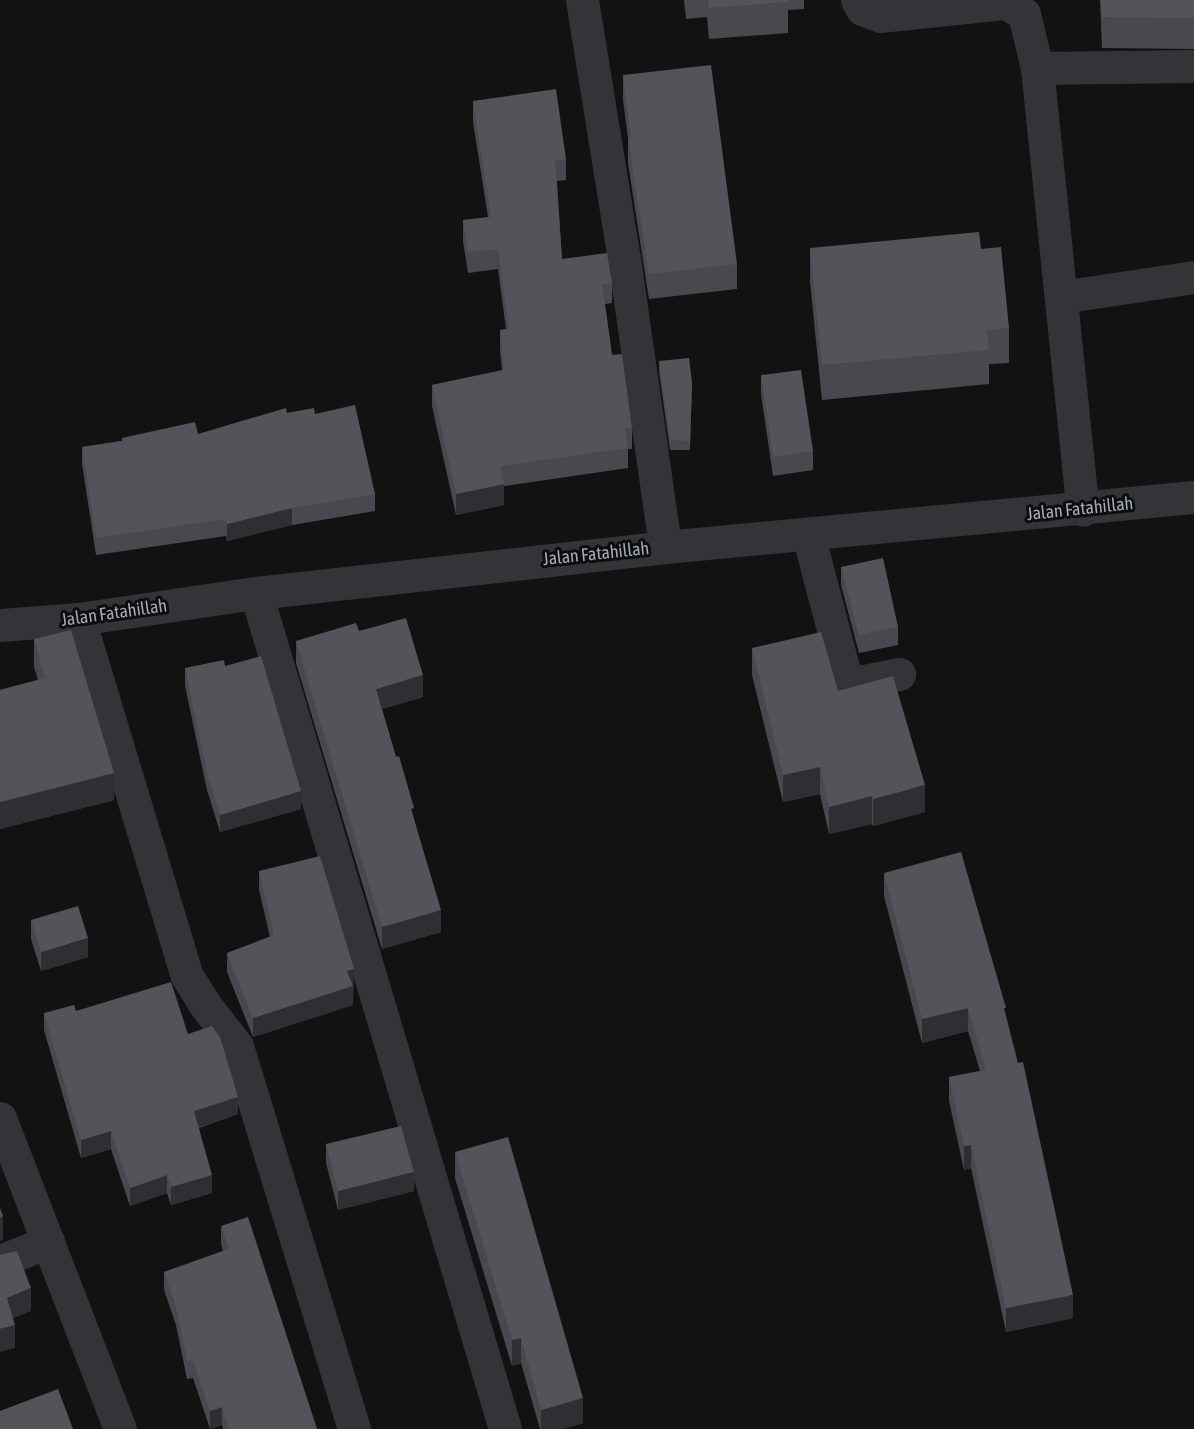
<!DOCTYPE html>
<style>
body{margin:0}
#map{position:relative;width:1194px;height:1429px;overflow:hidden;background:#121213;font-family:"Asap Condensed",sans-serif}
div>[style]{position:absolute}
.minor>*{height:33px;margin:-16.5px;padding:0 16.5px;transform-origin:16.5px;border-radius:16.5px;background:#333438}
.wall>*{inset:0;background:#48494e}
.shaded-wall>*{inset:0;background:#2e2f32}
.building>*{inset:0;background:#525459}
span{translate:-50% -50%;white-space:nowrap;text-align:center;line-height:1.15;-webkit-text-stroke:6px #0d0d0e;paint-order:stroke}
.street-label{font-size:18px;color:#a4abb3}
</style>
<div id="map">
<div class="minor">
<i style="left:582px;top:0;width:261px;rotate:80.8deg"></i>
<i style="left:624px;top:258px;width:292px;rotate:81.9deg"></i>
<i style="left:857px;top:0;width:10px;rotate:61deg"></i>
<i style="left:862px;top:9px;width:19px;rotate:21deg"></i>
<i style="left:880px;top:16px;width:127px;rotate:-5.9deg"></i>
<i style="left:1006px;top:3px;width:21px;rotate:31deg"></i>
<i style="left:1024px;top:14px;width:56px;rotate:76.5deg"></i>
<i style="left:1037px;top:68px;width:444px;rotate:84.1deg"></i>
<i style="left:1037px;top:68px;width:157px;rotate:-0.7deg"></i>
<i style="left:1061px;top:297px;width:134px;rotate:-8.6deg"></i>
<i style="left:808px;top:534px;width:146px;rotate:75.3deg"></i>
<i style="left:845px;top:675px;width:8px;rotate:40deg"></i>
<i style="left:851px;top:680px;width:8px;rotate:14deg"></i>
<i style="left:859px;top:682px;width:41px;rotate:-11.3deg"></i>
<i style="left:256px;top:593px;width:872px;rotate:73.41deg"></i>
<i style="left:79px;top:619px;width:373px;rotate:73.2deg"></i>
<i style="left:187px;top:976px;width:34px;rotate:58deg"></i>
<i style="left:205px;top:1005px;width:52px;rotate:52deg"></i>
<i style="left:237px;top:1046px;width:400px;rotate:73deg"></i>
<i style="left:0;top:625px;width:79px;rotate:-4.3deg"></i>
<i style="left:79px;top:619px;width:179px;rotate:-8.4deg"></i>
<i style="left:256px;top:593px;width:412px;rotate:-6.4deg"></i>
<i style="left:665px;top:547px;width:531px;rotate:-5.4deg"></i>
<i style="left:0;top:1118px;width:333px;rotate:68.9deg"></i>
<i style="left:0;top:1261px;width:52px;rotate:-21.6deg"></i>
</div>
<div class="wall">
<i style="clip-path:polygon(684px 0,804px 0,804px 9px,788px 10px,788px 33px,709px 39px,707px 17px,686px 19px)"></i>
<i style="clip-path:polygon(1100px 0,1194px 0,1194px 49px,1102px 48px)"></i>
<i style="clip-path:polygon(623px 75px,737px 264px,737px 289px,649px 299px,628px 163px,628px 138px,623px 100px)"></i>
<i style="clip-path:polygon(473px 101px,566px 159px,566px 180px,557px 181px,562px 259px,612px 283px,612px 303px,605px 304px,612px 355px,632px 428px,632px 449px,628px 449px,628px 468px,504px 486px,504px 505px,456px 515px,432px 406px,432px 385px,502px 370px,500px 351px,500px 330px,506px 329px,498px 269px,468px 273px,463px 241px,463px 220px,488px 217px,473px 122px)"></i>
<i style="clip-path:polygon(810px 248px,981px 249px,1009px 328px,1009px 363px,989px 364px,989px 384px,822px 400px,810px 282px)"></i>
<i style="clip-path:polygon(659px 361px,692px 383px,690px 450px,670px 450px,659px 371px)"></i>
<i style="clip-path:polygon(761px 375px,813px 451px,813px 470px,773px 476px,761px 394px)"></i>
<i style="clip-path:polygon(315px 414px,375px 494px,375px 511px,292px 525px,227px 541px,226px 536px,96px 555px,82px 464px,82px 447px,122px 441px,122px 438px,198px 434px)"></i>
<i style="clip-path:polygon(841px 567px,898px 627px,898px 645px,859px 653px,841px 585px)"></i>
<i style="clip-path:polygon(359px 631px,423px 697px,382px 709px,414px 819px,441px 932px,382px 949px,296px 663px,296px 641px)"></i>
<i style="clip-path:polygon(34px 639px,114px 800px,0 829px,0 690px,38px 680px,34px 667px)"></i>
<i style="clip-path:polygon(752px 648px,838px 691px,925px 812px,873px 826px,872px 824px,829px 834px,820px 794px,783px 802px,752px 675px)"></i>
<i style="clip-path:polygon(225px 666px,301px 809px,220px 832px,207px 790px,185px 686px,185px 668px)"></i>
<i style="clip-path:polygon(259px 871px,354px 988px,353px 988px,353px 1005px,253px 1037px,227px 972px,227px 953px,270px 937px,259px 890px)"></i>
<i style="clip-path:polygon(884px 873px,1006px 1017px,1073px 1318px,1006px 1332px,971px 1168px,964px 1170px,949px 1101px,949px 1077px,980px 1071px,968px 1031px,922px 1043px,884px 896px)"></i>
<i style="clip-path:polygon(31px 920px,88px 957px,41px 971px,31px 939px)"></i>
<i style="clip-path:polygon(76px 1011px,188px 1034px,238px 1114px,199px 1128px,212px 1193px,171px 1205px,167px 1193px,130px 1206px,111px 1149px,81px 1158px,44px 1030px,44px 1013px)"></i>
<i style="clip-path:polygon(326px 1144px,414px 1191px,338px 1210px,326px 1163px)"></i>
<i style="clip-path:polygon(455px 1152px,583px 1423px,563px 1429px,540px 1429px,521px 1363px,512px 1366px,455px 1178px)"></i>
<i style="clip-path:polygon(221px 1226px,317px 1429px,223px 1429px,222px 1425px,210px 1429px,193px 1378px,187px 1379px,176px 1325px,164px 1290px,164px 1272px,223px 1251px,221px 1244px)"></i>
</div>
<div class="shaded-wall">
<i style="clip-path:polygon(504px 484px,504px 505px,456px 515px,456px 494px)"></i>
<i style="clip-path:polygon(292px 508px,292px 525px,227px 541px,227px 524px)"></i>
<i style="clip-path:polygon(423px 675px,423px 697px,376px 711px,376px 689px)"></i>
<i style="clip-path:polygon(820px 767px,820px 794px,783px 802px,783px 775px)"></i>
<i style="clip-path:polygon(114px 773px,114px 800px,0 829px,0 802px)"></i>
<i style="clip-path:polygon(925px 785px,925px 812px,873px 826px,873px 799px)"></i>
<i style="clip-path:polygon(301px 791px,301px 809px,220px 832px,220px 815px)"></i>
<i style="clip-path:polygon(872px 796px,872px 824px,829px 834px,829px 807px)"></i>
<i style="clip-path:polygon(441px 910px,441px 932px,382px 949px,382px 927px)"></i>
<i style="clip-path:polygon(88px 938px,88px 957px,41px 971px,41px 952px)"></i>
<i style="clip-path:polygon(354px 969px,353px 1005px,253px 1037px,253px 1018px,347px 971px)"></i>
<i style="clip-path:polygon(968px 1008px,968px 1031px,922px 1043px,922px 1019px)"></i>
<i style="clip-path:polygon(238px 1097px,238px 1114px,194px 1129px,194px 1111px)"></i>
<i style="clip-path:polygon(111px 1131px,111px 1149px,81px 1158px,81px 1140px)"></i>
<i style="clip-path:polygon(971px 1145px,971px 1168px,964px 1170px,964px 1146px)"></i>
<i style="clip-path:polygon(414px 1172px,414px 1191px,338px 1210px,338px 1191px)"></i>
<i style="clip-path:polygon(167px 1175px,167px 1193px,130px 1206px,130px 1188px)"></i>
<i style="clip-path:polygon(212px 1175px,212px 1193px,171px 1205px,171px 1187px)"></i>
<i style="clip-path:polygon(3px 1216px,3px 1240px,0 1241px,0 1218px)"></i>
<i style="clip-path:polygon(31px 1288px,31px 1311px,7px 1321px,7px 1298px)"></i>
<i style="clip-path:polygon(1073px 1295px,1073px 1318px,1006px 1332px,1006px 1308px)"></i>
<i style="clip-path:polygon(15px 1325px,15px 1348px,0 1352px,0 1329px)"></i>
<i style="clip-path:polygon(521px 1338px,521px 1363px,512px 1366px,512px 1340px)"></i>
<i style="clip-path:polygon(583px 1398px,583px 1423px,563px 1429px,541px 1429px,541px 1410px)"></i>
<i style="clip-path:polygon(222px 1407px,222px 1425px,210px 1429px,210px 1411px)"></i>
</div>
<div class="building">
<i style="clip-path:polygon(708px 0,788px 0,788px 2px,709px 8px)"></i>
<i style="clip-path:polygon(1101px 0,1194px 0,1194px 18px,1102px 17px)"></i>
<i style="clip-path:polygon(711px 65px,737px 264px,649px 274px,628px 138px,631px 138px,623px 75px)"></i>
<i style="clip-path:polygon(556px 89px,566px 159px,555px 161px,562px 259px,607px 253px,612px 283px,602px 284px,612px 355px,622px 354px,632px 428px,625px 428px,628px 448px,500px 466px,504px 484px,456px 494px,432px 385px,504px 370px,500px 330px,509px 329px,498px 249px,468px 252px,463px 220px,491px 217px,473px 101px)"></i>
<i style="clip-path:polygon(979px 232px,981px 249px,1001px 247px,1009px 328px,987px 330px,989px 350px,822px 365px,810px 248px)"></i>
<i style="clip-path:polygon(689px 358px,692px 383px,690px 441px,670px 440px,659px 361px)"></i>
<i style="clip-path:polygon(801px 370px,813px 451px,773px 457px,761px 375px)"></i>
<i style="clip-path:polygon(355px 405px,375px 494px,292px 508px,227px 524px,226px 519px,96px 538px,82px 447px,122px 441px,122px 438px,195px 422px,198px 434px,286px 408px,287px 413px,314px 408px,315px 414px)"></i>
<i style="clip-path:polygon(883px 558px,898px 627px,859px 635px,841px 567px)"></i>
<i style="clip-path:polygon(406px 618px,423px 675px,376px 689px,396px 757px,399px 756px,414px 808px,411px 809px,441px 910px,382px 927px,296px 641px,356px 623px,359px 631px)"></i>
<i style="clip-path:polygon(71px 630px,114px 773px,0 802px,0 690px,45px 678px,34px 639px)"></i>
<i style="clip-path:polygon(821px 632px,838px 691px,893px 676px,925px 785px,873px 799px,872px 796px,829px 807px,820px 767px,783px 775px,752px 648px)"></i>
<i style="clip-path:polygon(261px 656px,301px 791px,220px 815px,207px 772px,185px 668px,224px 660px,225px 666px)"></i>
<i style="clip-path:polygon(961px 852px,1006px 1008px,1004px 1008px,1018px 1063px,1023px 1062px,1073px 1295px,1006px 1308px,971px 1145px,964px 1146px,949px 1077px,986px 1070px,968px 1008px,922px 1019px,884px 873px)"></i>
<i style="clip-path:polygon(320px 856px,354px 969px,347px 971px,353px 986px,253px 1018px,227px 953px,274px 935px,259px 871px)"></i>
<i style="clip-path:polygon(78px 906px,88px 938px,41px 952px,31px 920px)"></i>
<i style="clip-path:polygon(171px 982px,188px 1034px,212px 1026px,220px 1037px,238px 1097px,194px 1111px,212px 1175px,171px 1187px,167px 1175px,130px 1188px,111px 1131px,81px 1140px,44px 1013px,74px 1005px,76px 1011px)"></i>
<i style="clip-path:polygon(401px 1126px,414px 1172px,338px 1191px,326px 1144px)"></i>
<i style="clip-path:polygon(508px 1137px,583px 1398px,541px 1410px,521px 1338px,512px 1340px,455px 1152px)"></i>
<i style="clip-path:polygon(0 1208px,3px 1216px,0 1218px)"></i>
<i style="clip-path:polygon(248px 1217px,317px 1429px,229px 1429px,222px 1407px,210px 1411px,193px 1360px,187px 1361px,176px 1307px,164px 1272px,229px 1249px,221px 1226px)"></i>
<i style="clip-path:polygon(17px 1251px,31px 1288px,7px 1298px,15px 1325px,0 1329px,0 1255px)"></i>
<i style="clip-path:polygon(58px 1389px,73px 1429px,0 1429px,0 1411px)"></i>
</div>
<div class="street-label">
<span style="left:1080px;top:509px;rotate:-6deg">Jalan Fatahillah</span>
<span style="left:596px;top:554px;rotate:-6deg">Jalan Fatahillah</span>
<span style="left:114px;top:613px;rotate:-8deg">Jalan Fatahillah</span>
</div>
</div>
